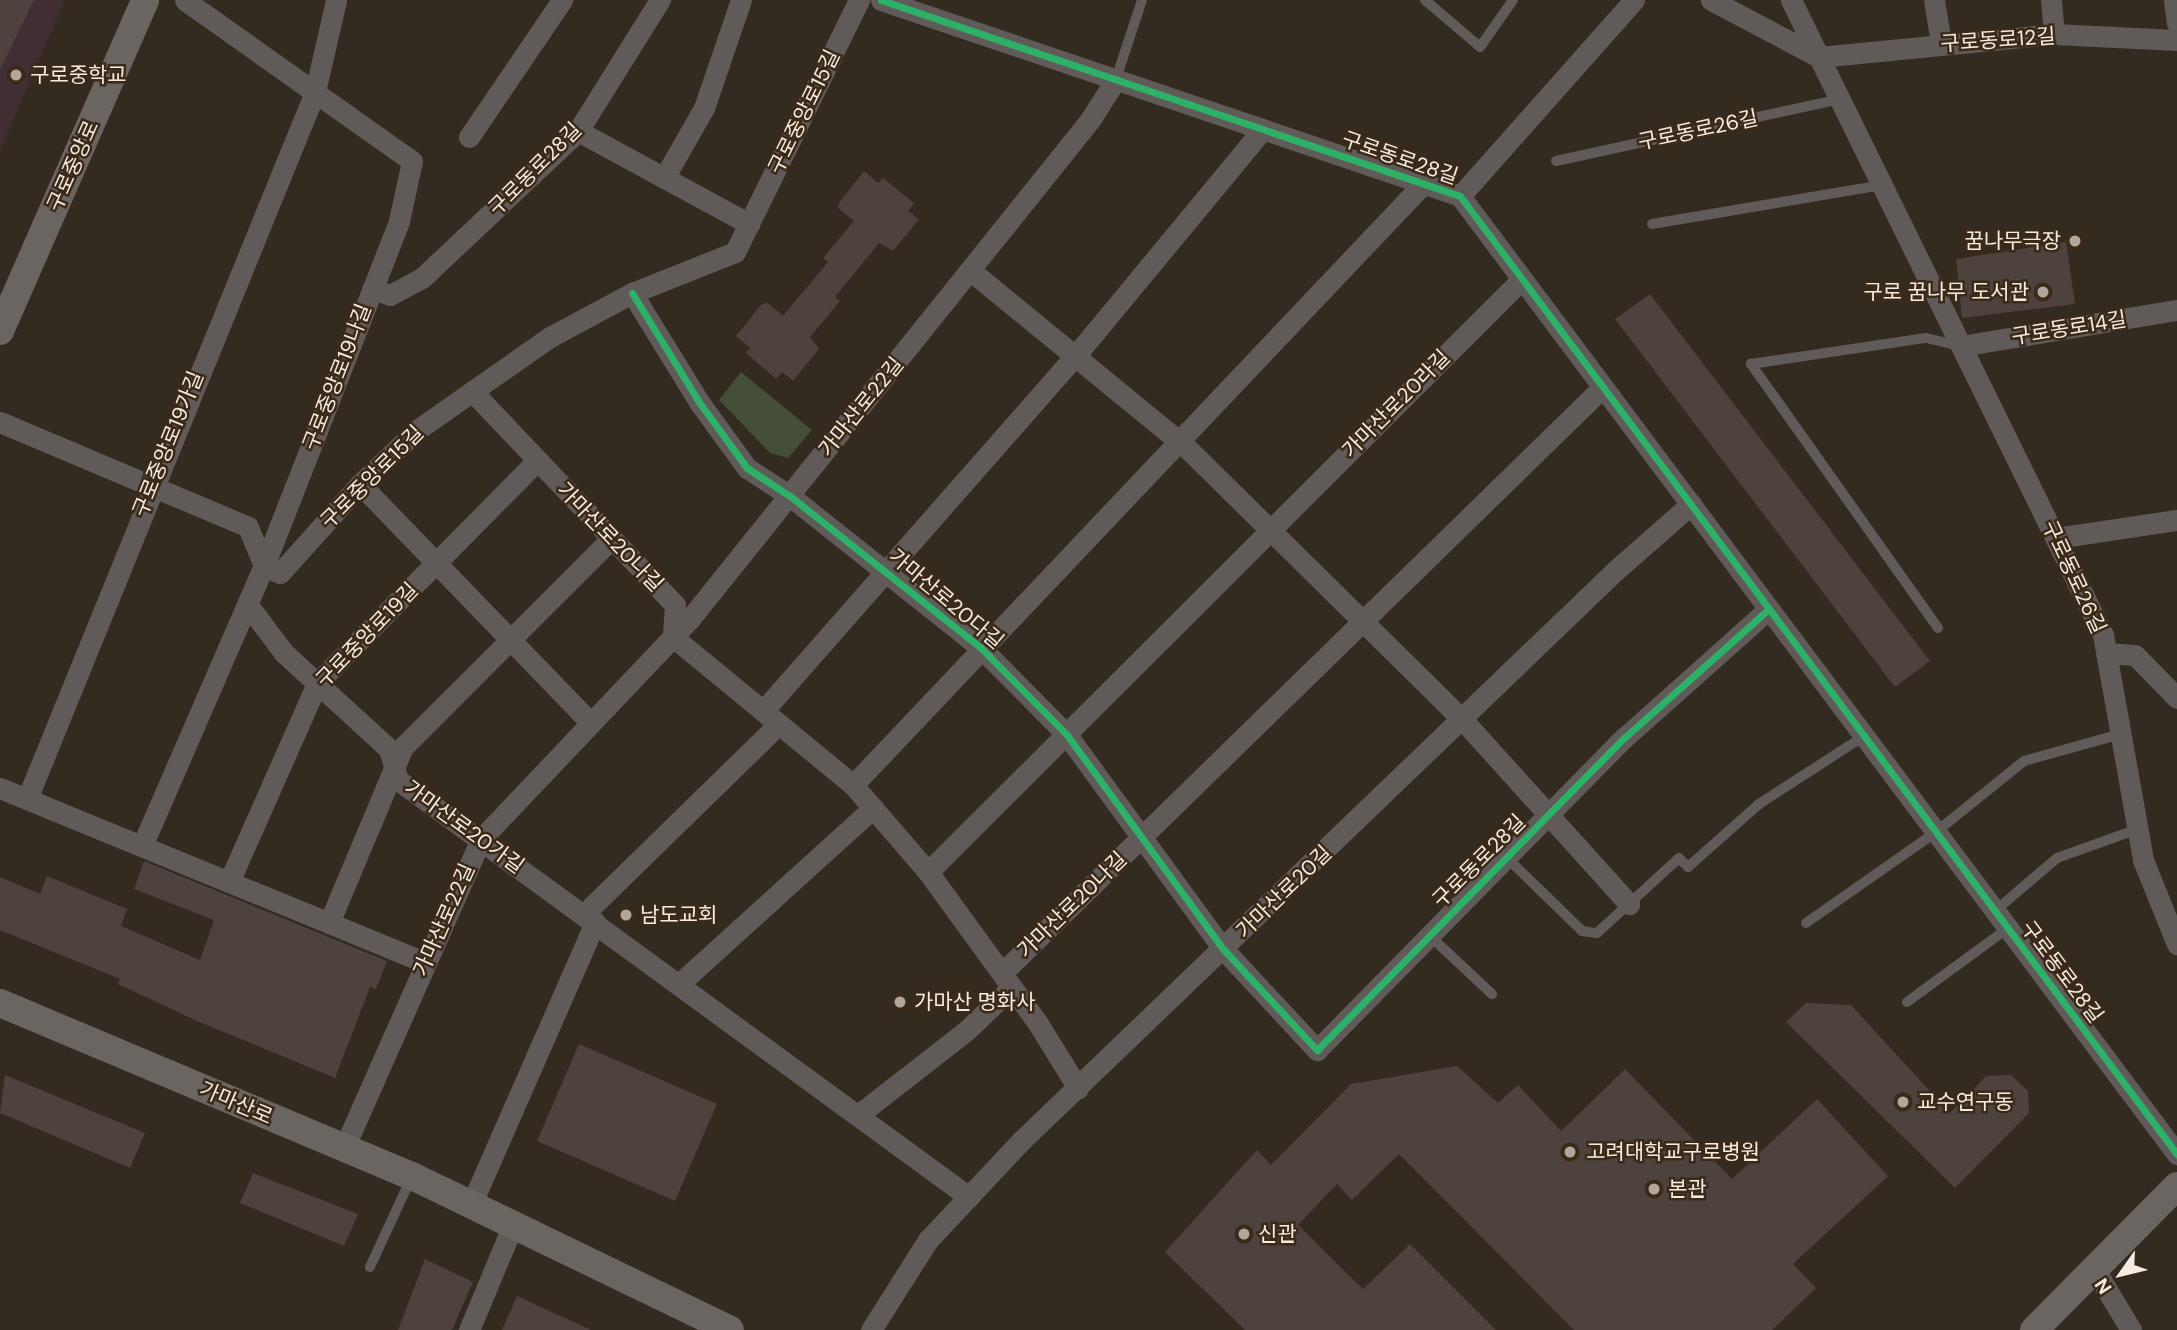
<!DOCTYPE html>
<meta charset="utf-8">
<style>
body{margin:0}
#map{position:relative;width:2177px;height:1330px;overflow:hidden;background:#332a20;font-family:"DM Sans","Noto Sans KR",sans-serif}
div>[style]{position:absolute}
.education>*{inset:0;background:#402e32}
.green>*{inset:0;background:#454e36}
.building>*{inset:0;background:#4d423d}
.lane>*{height:10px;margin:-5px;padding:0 5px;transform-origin:5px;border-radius:5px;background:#605a58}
.street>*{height:21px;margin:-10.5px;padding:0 10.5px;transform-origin:10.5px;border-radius:10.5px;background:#605a58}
.secondary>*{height:28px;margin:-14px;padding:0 14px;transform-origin:14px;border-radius:14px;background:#6b6562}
.cycleway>*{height:7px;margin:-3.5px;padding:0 3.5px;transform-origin:3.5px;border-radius:3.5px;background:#2db169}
.dots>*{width:19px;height:19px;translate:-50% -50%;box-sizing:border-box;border:4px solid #3b2a18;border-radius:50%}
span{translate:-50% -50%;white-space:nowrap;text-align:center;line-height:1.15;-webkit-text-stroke:5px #3b2a18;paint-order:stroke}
.street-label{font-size:21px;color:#f6ebe0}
.poi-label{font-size:21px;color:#f6ebe0}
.left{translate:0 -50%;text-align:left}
.right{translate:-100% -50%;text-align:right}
.north{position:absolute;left:2086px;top:1239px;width:70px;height:70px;-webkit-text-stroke:5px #3b2a18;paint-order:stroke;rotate:236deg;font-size:19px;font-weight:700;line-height:28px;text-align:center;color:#f6ebe0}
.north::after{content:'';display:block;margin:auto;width:24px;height:32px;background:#f6ebe0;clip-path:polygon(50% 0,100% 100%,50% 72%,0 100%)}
</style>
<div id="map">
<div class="education">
<i style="clip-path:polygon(0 0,65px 0,0 151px)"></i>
</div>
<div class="green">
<i style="clip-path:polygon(741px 372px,812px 430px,788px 458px,770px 453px,719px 400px)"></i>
</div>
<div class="building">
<i style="clip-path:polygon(0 0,34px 0,0 70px)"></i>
<i style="clip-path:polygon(864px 171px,878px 183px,883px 178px,914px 203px,908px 211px,919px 219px,893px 251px,879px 243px,835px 297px,840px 301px,810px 337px,819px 349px,793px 381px,782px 372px,776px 379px,746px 353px,750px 348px,736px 336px,762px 304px,768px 303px,783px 316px,828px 262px,823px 258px,854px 221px,838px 208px,839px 203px)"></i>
<i style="clip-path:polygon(2066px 242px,2075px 304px,1962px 318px,1956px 259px)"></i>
<i style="clip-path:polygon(1650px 294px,1930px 661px,1895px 687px,1615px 319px)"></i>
<i style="clip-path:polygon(144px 861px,387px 961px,376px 989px,370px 987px,335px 1078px,197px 1021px,118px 984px,120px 979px,0 930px,0 877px,40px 894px,47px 876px,127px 909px,121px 926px,200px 960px,214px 920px,134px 889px)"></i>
<i style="clip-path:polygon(1806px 1003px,1851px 1005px,1950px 1113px,1986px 1076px,2011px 1075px,2028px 1091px,2029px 1113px,1955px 1188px,1786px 1022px)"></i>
<i style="clip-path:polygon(579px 1044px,717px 1104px,675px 1201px,537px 1141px)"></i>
<i style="clip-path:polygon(1457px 1066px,1498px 1103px,1518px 1085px,1561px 1131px,1625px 1069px,1732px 1179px,1817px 1099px,1888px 1176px,1793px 1264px,1816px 1288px,1772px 1330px,1574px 1330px,1399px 1154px,1352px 1200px,1337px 1184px,1298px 1225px,1363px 1289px,1410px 1244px,1496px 1330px,1245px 1330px,1165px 1252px,1257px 1150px,1271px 1165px,1351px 1084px)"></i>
<i style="clip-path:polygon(5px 1075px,145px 1133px,130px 1168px,0 1113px)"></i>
<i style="clip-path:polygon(253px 1173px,358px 1214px,344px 1246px,240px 1203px)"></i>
<i style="clip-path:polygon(425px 1259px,473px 1282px,452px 1330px,398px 1330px)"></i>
<i style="clip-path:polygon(517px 1296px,591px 1330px,502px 1330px)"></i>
</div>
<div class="lane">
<i style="left:1425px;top:0;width:72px;rotate:40.5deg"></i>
<i style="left:1480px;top:47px;width:57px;rotate:-54.9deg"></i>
<i style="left:1116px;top:79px;width:83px;rotate:-71.8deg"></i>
<i style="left:1556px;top:161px;width:292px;rotate:-12.3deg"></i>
<i style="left:1652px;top:224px;width:233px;rotate:-9.6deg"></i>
<i style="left:1938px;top:628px;width:324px;rotate:-125.3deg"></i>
<i style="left:1751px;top:364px;width:177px;rotate:-8.5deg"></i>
<i style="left:1926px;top:338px;width:36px;rotate:13deg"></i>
<i style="left:1507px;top:858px;width:105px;rotate:44.2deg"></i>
<i style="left:1582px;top:931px;width:15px;rotate:8deg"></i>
<i style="left:1597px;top:933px;width:111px;rotate:-42.4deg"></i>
<i style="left:1679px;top:858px;width:13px;rotate:45deg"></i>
<i style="left:1688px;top:867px;width:95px;rotate:-41.6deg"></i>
<i style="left:1759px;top:804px;width:125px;rotate:-32.9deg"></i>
<i style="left:1995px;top:911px;width:82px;rotate:-40.5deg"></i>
<i style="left:2057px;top:858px;width:86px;rotate:-19.7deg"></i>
<i style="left:1806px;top:923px;width:159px;rotate:-35deg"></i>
<i style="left:1936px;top:832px;width:113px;rotate:-38.9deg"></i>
<i style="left:2024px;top:761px;width:101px;rotate:-15.6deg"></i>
<i style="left:1430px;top:936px;width:85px;rotate:43.1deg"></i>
<i style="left:1907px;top:1002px;width:125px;rotate:-36.2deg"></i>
<i style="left:370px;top:1267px;width:100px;rotate:-65.2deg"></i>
</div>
<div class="street">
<i style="left:881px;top:0;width:611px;rotate:18.7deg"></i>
<i style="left:1460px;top:196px;width:1197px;rotate:53.19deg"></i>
<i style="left:1711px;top:0;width:122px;rotate:27.8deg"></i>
<i style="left:1819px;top:57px;width:236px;rotate:-5.6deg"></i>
<i style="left:2054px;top:34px;width:123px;rotate:2.8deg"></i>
<i style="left:1791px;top:0;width:708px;rotate:63.83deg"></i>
<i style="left:2103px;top:635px;width:229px;rotate:79.9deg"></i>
<i style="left:2143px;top:860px;width:91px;rotate:68deg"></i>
<i style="left:1934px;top:0;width:44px;rotate:80.8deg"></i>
<i style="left:2051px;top:0;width:34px;rotate:85deg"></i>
<i style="left:2174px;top:0;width:23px;rotate:83deg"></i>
<i style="left:578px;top:131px;width:195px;rotate:28.5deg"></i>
<i style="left:469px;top:137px;width:166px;rotate:-55.8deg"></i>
<i style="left:664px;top:178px;width:81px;rotate:-60.3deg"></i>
<i style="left:704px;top:108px;width:114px;rotate:-71.1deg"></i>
<i style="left:1460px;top:196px;width:262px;rotate:-48.4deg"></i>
<i style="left:971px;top:271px;width:276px;rotate:39.3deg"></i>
<i style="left:1185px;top:446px;width:388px;rotate:44.6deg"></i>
<i style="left:1461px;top:718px;width:251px;rotate:47.9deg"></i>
<i style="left:372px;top:289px;width:19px;rotate:18deg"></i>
<i style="left:390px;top:295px;width:36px;rotate:-28deg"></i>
<i style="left:422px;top:278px;width:214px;rotate:-43.3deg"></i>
<i style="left:578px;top:131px;width:155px;rotate:-58deg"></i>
<i style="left:632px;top:293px;width:128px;rotate:58.4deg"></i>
<i style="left:699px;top:402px;width:82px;rotate:54deg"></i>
<i style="left:747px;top:468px;width:51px;rotate:33.1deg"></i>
<i style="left:790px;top:496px;width:243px;rotate:38.5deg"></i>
<i style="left:980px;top:647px;width:124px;rotate:45.3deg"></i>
<i style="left:1067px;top:735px;width:266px;rotate:53.9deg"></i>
<i style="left:1224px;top:950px;width:137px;rotate:47.1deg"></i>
<i style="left:1317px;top:1050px;width:438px;rotate:-45.5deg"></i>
<i style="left:1624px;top:738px;width:194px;rotate:-41.7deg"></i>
<i style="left:1961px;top:346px;width:219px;rotate:-9.5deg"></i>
<i style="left:472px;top:391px;width:295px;rotate:46.5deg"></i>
<i style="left:675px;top:605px;width:32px;rotate:94deg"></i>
<i style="left:673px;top:637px;width:233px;rotate:39.4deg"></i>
<i style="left:853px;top:785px;width:115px;rotate:49.2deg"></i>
<i style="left:928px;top:872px;width:185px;rotate:54deg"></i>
<i style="left:1037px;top:1022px;width:78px;rotate:58.2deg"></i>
<i style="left:0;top:422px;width:269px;rotate:22.9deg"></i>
<i style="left:248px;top:527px;width:42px;rotate:67.7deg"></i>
<i style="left:264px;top:566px;width:17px;rotate:24deg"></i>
<i style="left:280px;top:573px;width:120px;rotate:-48deg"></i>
<i style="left:360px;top:484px;width:79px;rotate:-43.5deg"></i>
<i style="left:417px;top:430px;width:162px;rotate:-35deg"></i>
<i style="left:550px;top:337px;width:93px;rotate:-28.2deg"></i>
<i style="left:632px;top:293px;width:111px;rotate:-21.7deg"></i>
<i style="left:735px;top:252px;width:281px;rotate:-63.8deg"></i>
<i style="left:360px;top:484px;width:332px;rotate:46deg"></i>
<i style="left:2056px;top:538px;width:122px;rotate:-8.5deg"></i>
<i style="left:248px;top:605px;width:60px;rotate:53.1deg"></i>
<i style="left:284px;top:653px;width:142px;rotate:42.4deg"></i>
<i style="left:389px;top:749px;width:32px;rotate:74deg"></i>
<i style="left:398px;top:780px;width:707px;rotate:36.14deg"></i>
<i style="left:2106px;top:653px;width:29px;rotate:4deg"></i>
<i style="left:2135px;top:655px;width:60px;rotate:45.7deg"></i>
<i style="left:763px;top:711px;width:474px;rotate:-48.7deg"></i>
<i style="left:1076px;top:355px;width:293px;rotate:-50.4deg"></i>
<i style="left:853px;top:785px;width:828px;rotate:-46.52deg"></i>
<i style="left:0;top:788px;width:459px;rotate:22.3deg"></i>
<i style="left:27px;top:799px;width:763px;rotate:-67.84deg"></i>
<i style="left:315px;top:92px;width:94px;rotate:-77.1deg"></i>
<i style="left:142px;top:846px;width:305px;rotate:-66.5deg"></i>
<i style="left:264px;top:566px;width:370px;rotate:-68.6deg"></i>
<i style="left:399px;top:221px;width:61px;rotate:-77.8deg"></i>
<i style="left:412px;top:161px;width:278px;rotate:-144.7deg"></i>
<i style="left:928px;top:872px;width:839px;rotate:-44.95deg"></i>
<i style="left:229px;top:882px;width:218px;rotate:-66.1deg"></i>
<i style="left:317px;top:683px;width:313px;rotate:-45.3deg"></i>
<i style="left:584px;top:914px;width:272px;rotate:-44.3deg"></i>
<i style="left:329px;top:923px;width:191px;rotate:-67.2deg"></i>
<i style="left:403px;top:747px;width:294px;rotate:-45deg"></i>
<i style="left:1002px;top:973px;width:839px;rotate:-44.28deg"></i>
<i style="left:679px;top:984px;width:262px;rotate:-42.2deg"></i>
<i style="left:858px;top:1115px;width:138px;rotate:-37.9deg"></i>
<i style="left:967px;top:1030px;width:62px;rotate:-43.7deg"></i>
<i style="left:344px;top:1148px;width:338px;rotate:-66.1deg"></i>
<i style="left:481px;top:839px;width:302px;rotate:-46.5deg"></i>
<i style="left:689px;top:620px;width:641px;rotate:-51.27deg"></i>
<i style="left:1090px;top:120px;width:49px;rotate:-57.6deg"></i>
<i style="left:471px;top:1205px;width:309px;rotate:-66.3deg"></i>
<i style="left:2095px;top:1270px;width:70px;rotate:59deg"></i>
<i style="left:469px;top:1330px;width:114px;rotate:-67.3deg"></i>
<i style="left:871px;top:1330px;width:107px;rotate:-57.7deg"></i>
<i style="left:928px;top:1240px;width:136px;rotate:-46.8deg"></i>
<i style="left:1021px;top:1141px;width:825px;rotate:-43.82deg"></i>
<i style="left:1616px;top:570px;width:100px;rotate:-41.3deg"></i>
</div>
<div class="secondary">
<i style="left:0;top:331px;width:361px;rotate:-66.3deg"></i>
<i style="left:0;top:1003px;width:447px;rotate:22.8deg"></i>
<i style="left:412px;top:1176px;width:353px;rotate:25.8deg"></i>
<i style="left:2034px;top:1330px;width:203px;rotate:-45.2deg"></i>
</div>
<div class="cycleway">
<i style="left:881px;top:0;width:611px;rotate:18.7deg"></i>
<i style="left:1460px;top:196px;width:1197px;rotate:53.19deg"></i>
<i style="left:632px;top:293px;width:128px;rotate:58.4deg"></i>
<i style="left:699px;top:402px;width:82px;rotate:54deg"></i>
<i style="left:747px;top:468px;width:51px;rotate:33.1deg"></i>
<i style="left:790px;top:496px;width:243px;rotate:38.5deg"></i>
<i style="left:980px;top:647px;width:124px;rotate:45.3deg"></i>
<i style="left:1067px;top:735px;width:266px;rotate:53.9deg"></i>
<i style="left:1224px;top:950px;width:137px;rotate:47.1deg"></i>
<i style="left:1317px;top:1050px;width:438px;rotate:-45.5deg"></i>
<i style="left:1624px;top:738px;width:194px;rotate:-41.7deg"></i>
</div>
<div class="dots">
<i style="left:16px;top:75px;background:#b2a79d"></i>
<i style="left:2075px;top:241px;background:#b2a79d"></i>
<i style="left:2043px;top:292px;background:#b2a79d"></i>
<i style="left:626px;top:915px;background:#b2a79d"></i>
<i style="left:900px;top:1002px;background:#b2a79d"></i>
<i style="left:1903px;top:1102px;background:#b2a79d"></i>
<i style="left:1570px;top:1152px;background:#b2a79d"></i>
<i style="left:1654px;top:1189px;background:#b2a79d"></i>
<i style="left:1244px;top:1234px;background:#b2a79d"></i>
</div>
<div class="street-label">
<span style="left:1998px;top:40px;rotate:-4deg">구로동로12길</span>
<span style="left:804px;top:112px;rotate:-64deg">구로중앙로15길</span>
<span style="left:1698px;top:130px;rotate:-12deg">구로동로26길</span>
<span style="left:1400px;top:158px;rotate:19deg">구로동로28길</span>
<span style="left:73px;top:166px;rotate:-66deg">구로중앙로</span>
<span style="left:535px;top:169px;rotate:-45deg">구로동로28길</span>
<span style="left:2069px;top:328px;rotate:-9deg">구로동로14길</span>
<span style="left:337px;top:377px;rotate:-69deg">구로중앙로19나길</span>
<span style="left:1396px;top:404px;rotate:-45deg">가마산로20라길</span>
<span style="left:861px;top:407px;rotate:-51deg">가마산로22길</span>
<span style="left:168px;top:444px;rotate:-68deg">구로중앙로19가길</span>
<span style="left:372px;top:477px;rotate:-45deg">구로중앙로15길</span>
<span style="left:610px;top:537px;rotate:46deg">가마산로20나길</span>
<span style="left:2074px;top:577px;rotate:65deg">구로동로26길</span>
<span style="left:946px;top:599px;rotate:40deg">가마산로20다길</span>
<span style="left:367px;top:635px;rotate:-46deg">구로중앙로19길</span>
<span style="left:464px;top:827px;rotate:36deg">가마산로20가길</span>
<span style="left:1479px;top:861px;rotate:-45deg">구로동로28길</span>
<span style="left:1284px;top:892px;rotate:-44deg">가마산로20길</span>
<span style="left:1072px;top:905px;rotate:-44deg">가마산로20나길</span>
<span style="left:444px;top:920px;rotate:-66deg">가마산로22길</span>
<span style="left:2062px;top:972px;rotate:53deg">구로동로28길</span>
<span style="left:236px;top:1103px;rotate:23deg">가마산로</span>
</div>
<div class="poi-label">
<span class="left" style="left:30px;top:75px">구로중학교</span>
<span class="right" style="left:2061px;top:241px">꿈나무극장</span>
<span class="right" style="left:2029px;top:292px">구로 꿈나무 도서관</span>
<span class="left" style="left:640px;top:915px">남도교회</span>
<span class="left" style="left:914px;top:1002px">가마산 명화사</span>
<span class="left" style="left:1917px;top:1102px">교수연구동</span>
<span class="left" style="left:1586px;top:1152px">고려대학교구로병원</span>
<span class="left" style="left:1668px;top:1189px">본관</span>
<span class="left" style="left:1258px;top:1234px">신관</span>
</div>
<div class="north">N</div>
</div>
